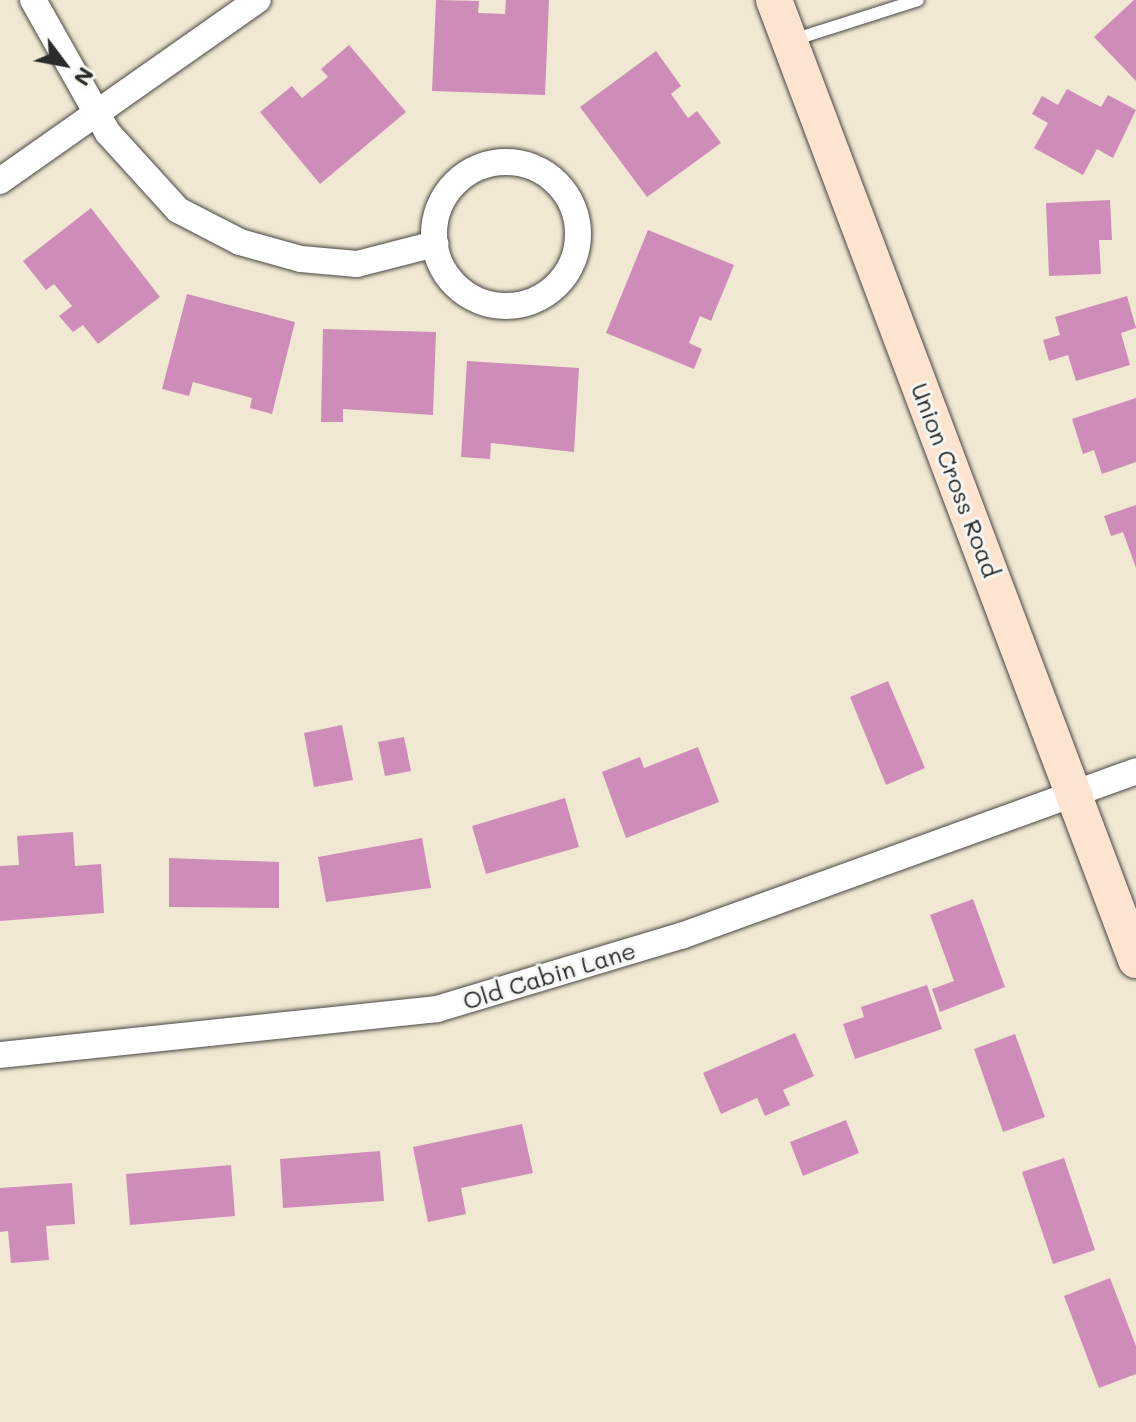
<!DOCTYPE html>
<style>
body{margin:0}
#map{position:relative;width:1136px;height:1422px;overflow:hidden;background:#f0e8d2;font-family:Mali,sans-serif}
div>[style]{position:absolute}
.building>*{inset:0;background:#ce8db8}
.roads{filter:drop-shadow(0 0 2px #494744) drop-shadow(0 0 2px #494744)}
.lane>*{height:12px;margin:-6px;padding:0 6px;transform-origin:6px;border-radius:6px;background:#fff}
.street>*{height:26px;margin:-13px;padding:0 13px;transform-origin:13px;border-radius:13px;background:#fff}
.street>.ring{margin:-13px;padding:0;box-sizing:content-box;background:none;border:26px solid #fff;border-radius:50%}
.secondary>*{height:36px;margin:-18px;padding:0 18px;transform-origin:18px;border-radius:18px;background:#fde4d1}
span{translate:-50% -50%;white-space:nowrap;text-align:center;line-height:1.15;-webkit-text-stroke:6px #f6f6f2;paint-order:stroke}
.street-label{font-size:24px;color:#2b2b2b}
.north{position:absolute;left:24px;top:24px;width:80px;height:80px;-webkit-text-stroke:6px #f6f6f2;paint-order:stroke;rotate:122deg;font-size:22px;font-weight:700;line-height:32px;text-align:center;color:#2b2b2b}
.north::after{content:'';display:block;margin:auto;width:28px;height:36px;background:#2b2b2b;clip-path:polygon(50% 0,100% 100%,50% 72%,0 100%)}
</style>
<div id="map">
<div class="building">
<i style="clip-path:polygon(436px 0,479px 1px,478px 13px,505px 14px,506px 0,549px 0,545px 95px,432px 91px)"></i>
<i style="clip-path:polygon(1134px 0,1136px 0,1136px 81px,1094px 37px)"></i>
<i style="clip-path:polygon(349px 45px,406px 112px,320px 184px,260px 112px,292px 86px,302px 98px,328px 77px,321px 69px)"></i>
<i style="clip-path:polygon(656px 51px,681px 86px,671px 94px,688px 118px,697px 111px,721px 143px,647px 197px,580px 107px)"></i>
<i style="clip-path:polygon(1067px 89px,1101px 107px,1108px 95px,1136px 110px,1113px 158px,1097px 149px,1083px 175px,1034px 148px,1048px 123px,1032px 114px,1042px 96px,1058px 105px)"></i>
<i style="clip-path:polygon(1110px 200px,1112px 240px,1099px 240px,1101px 274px,1049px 276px,1046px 203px)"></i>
<i style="clip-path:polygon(91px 208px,160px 297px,98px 344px,83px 325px,73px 332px,59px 316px,72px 306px,54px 284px,46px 290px,23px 261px)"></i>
<i style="clip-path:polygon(648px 230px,734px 265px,711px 321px,700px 316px,689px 343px,702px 349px,694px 369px,606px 333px)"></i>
<i style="clip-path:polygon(187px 294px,295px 322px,272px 414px,250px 408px,252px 398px,193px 382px,189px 396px,162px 389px)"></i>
<i style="clip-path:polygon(1127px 296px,1136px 328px,1121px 333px,1130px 365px,1076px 381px,1068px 355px,1049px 361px,1043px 340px,1060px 335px,1055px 317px)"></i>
<i style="clip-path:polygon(323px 329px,436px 332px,433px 415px,343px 409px,343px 422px,321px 422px)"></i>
<i style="clip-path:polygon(467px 361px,579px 368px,574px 452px,491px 443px,490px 459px,461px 457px)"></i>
<i style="clip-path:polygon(1136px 398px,1136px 462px,1102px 474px,1094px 450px,1083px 454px,1072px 419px)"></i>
<i style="clip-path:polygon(1136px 505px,1136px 568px,1123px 532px,1111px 536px,1104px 516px)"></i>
<i style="clip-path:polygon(888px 681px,925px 768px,886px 785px,850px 697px)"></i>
<i style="clip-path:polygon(342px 725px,353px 780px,314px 787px,304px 733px)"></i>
<i style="clip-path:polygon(404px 737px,411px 771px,385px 776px,378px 742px)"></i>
<i style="clip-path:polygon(698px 747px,719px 802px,626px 838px,602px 772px,640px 757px,644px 768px)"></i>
<i style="clip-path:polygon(565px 798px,579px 847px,486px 874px,472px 826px)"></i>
<i style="clip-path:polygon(73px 832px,75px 866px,101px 864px,104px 913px,0 921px,0 866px,19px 865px,17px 836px)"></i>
<i style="clip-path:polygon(422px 838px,431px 888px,326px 902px,318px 857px)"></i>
<i style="clip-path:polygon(169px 858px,279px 862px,279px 908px,169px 907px)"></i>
<i style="clip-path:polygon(973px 899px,1005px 987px,940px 1012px,932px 989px,954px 981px,930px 915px)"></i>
<i style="clip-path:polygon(927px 985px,942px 1029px,855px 1059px,843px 1024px,864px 1017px,861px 1007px)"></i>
<i style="clip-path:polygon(795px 1033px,814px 1076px,783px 1090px,790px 1105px,765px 1116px,757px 1098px,721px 1114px,703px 1073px)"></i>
<i style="clip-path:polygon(1015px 1034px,1045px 1117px,1003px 1132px,974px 1049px)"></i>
<i style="clip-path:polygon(846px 1120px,859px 1153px,803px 1176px,790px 1142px)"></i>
<i style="clip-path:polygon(522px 1124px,533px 1173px,461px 1188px,466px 1214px,428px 1222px,413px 1147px)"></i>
<i style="clip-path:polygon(380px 1151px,384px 1201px,283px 1208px,280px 1159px)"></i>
<i style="clip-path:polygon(1064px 1158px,1095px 1250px,1053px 1264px,1022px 1172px)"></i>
<i style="clip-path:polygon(231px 1165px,235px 1216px,130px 1225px,126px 1174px)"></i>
<i style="clip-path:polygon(72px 1183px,75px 1224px,46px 1226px,49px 1260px,11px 1263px,8px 1231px,0 1232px,0 1188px)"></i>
<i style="clip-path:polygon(1110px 1278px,1136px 1346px,1136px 1374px,1099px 1388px,1064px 1296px)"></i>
</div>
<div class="roads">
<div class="lane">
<i style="left:793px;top:40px;width:131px;rotate:-17.7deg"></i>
</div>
<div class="street">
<i style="left:33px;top:0;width:153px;rotate:60.6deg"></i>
<i style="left:108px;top:133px;width:104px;rotate:47.7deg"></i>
<i style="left:178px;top:210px;width:70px;rotate:27.3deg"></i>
<i style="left:240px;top:242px;width:63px;rotate:15.6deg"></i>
<i style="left:301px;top:259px;width:56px;rotate:5.1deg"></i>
<i style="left:357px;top:264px;width:81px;rotate:-14.4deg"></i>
<i class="ring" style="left:434px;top:162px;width:118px;height:118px"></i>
<i style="left:0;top:181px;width:315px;rotate:-35.1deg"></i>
<i style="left:0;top:1055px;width:439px;rotate:-6deg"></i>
<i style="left:437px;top:1009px;width:255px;rotate:-16.7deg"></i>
<i style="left:681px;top:936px;width:484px;rotate:-19.9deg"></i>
</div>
<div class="secondary">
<i style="left:774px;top:0;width:1026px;rotate:69.34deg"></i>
</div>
</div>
<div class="street-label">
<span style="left:956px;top:480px;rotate:69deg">Union Cross Road</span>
<span style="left:549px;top:975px;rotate:-17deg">Old Cabin Lane</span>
</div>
<div class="north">N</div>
</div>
